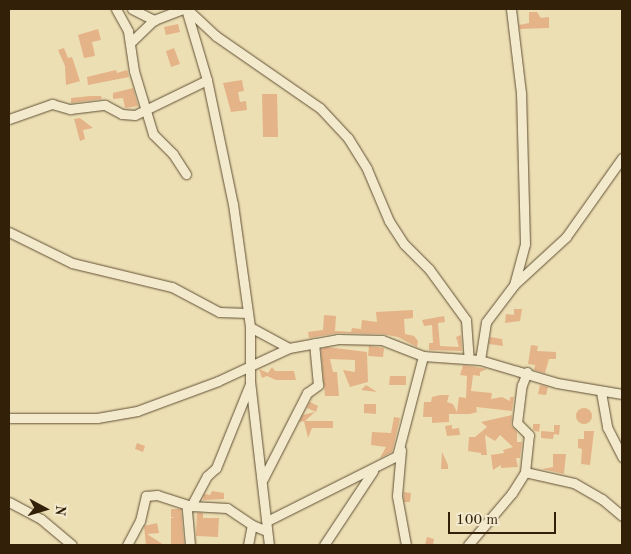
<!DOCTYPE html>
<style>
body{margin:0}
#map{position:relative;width:631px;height:554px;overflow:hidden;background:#eddfb4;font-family:"Old Standard TT",serif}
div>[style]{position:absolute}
.building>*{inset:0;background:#e5b388}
.round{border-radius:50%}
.roads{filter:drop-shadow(0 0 1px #615034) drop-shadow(0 0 1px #615034)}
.street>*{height:9px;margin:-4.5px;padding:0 4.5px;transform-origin:4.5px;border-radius:4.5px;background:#f3eace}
span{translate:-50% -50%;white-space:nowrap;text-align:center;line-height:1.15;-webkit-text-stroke:4.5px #f3eace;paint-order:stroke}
.frame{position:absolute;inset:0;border:10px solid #322009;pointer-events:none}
.north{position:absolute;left:20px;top:484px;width:50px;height:50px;-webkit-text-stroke:4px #f3eace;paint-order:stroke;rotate:96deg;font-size:14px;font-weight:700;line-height:20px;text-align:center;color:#322009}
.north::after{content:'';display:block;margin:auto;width:18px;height:22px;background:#322009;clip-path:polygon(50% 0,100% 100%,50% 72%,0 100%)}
.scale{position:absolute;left:448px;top:512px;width:108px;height:22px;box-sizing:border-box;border:2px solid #322009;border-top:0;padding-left:6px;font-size:15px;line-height:18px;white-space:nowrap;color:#322009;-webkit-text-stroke:4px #f3eace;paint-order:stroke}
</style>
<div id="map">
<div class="building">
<i style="clip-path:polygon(529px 12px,537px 12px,541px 18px,549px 17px,549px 28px,520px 29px,519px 25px,529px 23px)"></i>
<i style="clip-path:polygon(178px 24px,180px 32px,166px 35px,164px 27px)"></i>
<i style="clip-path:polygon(98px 29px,101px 40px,92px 42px,95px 56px,84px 58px,78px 35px)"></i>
<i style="clip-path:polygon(64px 48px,68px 58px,72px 57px,80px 81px,66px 85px,65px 66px,58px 50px)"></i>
<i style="clip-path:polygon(174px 48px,180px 64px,171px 67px,166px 51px)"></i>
<i style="clip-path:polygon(116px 70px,117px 73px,127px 70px,129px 77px,88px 85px,87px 77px)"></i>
<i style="clip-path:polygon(242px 80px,244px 91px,238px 92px,240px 102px,246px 101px,247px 110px,231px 112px,223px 83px)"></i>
<i style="clip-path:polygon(133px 88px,138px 106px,125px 108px,123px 98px,113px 99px,113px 93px)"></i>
<i style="clip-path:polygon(262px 94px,277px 94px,278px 137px,263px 137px)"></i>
<i style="clip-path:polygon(90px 96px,101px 96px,102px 99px,71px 103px,71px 98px)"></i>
<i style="clip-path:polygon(80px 118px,93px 128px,83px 130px,85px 139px,80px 141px,74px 119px)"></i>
<i style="clip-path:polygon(514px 309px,522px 309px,520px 321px,505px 323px,506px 314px,514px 315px)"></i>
<i style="clip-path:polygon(413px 310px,413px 318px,404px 319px,405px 334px,414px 336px,418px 341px,417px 347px,398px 337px,382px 334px,338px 333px,309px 338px,308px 332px,323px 330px,324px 315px,336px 316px,335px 331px,351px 332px,352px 328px,361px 329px,362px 320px,377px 322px,376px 312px)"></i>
<i style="clip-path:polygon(444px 316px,445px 322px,438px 323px,440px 346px,459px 347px,456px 337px,461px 335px,462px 351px,429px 350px,429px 343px,433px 343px,432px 325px,424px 326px,422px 320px)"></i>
<i style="clip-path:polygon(490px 337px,502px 339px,503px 346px,489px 344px)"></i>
<i style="clip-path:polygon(531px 345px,538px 346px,537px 351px,556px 352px,556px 359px,549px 359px,545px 373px,534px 370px,535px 365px,528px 364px)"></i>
<i style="clip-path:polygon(369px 346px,384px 348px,383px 357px,368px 356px)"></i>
<i style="clip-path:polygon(327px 347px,367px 352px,368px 382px,350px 387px,343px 370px,355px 372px,355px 360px,330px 359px,333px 372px,337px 372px,339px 396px,325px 396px,321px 349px)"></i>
<i style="clip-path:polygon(463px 365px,487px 369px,480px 372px,480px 376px,473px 375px,471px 391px,492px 393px,491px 399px,502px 397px,510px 401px,510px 397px,514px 397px,512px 411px,476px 407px,477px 412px,470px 414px,449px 414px,449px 422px,432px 423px,432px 417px,423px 417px,424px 402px,431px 402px,432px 397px,440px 395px,449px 395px,447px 402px,453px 404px,457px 412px,459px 397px,466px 398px,467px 376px,460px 375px)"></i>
<i style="clip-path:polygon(272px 367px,275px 371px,294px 371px,296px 380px,276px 380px,267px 376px,262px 378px,259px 369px,268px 373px)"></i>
<i style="clip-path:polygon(390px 376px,406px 376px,406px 385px,389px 385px)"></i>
<i style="clip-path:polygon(366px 385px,377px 392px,361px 390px)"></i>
<i style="clip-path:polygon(540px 385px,548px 387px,546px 395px,538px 394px)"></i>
<i style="clip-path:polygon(310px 402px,318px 406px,316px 412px,307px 408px)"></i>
<i style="clip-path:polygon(364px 404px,376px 404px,376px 414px,364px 413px)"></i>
<i class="round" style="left:576px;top:408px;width:16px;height:16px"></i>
<i style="clip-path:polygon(315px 412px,305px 421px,299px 422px,303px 415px)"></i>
<i style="clip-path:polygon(512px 415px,511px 425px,517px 432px,517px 442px,522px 442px,520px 458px,516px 458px,518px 467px,501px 468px,501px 465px,493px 470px,491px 455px,504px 453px,503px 450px,513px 447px,500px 435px,495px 441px,485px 435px,487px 455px,481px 455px,481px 453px,468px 451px,469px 437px,475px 437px,487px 427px,481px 422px)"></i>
<i style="clip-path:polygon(394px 417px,400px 418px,392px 452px,380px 458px,386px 447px,371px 445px,372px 432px,391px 433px)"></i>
<i style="clip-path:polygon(304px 421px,333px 421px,333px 428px,312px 428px,308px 438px)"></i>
<i style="clip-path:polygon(533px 424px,540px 424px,539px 432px,533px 430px)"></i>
<i style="clip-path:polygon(452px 425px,452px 429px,459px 428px,460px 435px,447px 436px,445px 426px)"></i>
<i style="clip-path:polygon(554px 425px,560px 425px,559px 435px,554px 434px,553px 439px,541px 438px,541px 431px,554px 432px)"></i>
<i style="clip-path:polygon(584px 431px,594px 431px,590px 465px,581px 464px,582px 449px,578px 448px,578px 439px,584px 439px)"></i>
<i style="clip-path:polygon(137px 443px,145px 446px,143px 452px,135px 449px)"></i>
<i style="clip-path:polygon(442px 452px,448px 465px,448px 469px,441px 469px)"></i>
<i style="clip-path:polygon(553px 454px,566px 454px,564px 474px,542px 469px,553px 467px)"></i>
<i style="clip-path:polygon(212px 491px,224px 493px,224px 499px,203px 500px,204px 494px,210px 495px)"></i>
<i style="clip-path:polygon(404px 492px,411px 493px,410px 502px,404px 502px)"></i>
<i style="clip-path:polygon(171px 509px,181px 509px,184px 544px,171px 544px,171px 518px,175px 517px,171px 517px)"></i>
<i style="clip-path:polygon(197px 513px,203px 513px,203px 518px,219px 518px,218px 537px,196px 536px)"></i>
<i style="clip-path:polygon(157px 523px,159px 533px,147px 534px,164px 545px,146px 545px,144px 526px)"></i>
<i style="clip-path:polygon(427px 537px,434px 539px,433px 545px,425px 545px)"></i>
</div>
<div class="roads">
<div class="street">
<i style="left:116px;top:9px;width:25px;rotate:61deg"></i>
<i style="left:128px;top:31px;width:40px;rotate:81.5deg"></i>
<i style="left:134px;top:71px;width:66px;rotate:73.2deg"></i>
<i style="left:153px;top:134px;width:28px;rotate:45deg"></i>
<i style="left:173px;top:154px;width:24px;rotate:57deg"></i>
<i style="left:132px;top:9px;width:25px;rotate:27deg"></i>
<i style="left:154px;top:20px;width:30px;rotate:-21deg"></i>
<i style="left:186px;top:9px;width:74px;rotate:73.5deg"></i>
<i style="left:207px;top:80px;width:127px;rotate:78.2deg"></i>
<i style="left:233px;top:204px;width:124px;rotate:82.1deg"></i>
<i style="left:250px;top:327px;width:54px;rotate:90deg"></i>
<i style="left:250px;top:381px;width:165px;rotate:83.4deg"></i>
<i style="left:187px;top:9px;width:40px;rotate:43deg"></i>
<i style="left:216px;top:36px;width:126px;rotate:34.7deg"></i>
<i style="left:320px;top:108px;width:41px;rotate:47deg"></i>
<i style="left:348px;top:138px;width:36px;rotate:58deg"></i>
<i style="left:367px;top:169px;width:56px;rotate:67.1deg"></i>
<i style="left:389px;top:221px;width:27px;rotate:57deg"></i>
<i style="left:404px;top:244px;width:35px;rotate:45deg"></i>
<i style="left:429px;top:269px;width:63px;rotate:54deg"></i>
<i style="left:466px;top:320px;width:39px;rotate:86deg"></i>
<i style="left:131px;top:42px;width:32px;rotate:-44deg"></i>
<i style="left:9px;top:119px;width:46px;rotate:-19.2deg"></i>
<i style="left:52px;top:104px;width:19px;rotate:16deg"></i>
<i style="left:70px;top:109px;width:35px;rotate:-7deg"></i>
<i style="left:105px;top:105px;width:19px;rotate:28deg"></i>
<i style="left:122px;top:114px;width:13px;rotate:4deg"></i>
<i style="left:135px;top:115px;width:80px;rotate:-25.9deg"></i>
<i style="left:9px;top:232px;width:70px;rotate:26.2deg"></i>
<i style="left:72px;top:263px;width:103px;rotate:13.5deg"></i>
<i style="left:172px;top:287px;width:53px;rotate:28deg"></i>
<i style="left:219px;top:312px;width:29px;rotate:2deg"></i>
<i style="left:516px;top:283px;width:68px;rotate:-42.6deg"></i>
<i style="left:566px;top:237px;width:97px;rotate:-54.7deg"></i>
<i style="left:250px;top:327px;width:44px;rotate:28.3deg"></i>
<i style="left:480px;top:360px;width:38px;rotate:-81deg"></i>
<i style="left:486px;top:322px;width:46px;rotate:-52.9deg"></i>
<i style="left:514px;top:285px;width:42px;rotate:-75deg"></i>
<i style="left:525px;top:244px;width:151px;rotate:-91.5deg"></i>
<i style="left:521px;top:93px;width:85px;rotate:-96.8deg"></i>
<i style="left:601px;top:392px;width:36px;rotate:80deg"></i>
<i style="left:607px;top:427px;width:34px;rotate:63deg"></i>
<i style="left:9px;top:418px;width:88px"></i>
<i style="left:97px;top:418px;width:41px;rotate:-9.9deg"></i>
<i style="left:137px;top:411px;width:86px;rotate:-20.3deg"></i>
<i style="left:218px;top:381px;width:78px;rotate:-24.9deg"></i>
<i style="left:289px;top:348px;width:50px;rotate:-10.4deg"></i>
<i style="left:338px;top:339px;width:44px;rotate:1.3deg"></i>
<i style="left:382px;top:340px;width:44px;rotate:21.3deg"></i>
<i style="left:423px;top:356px;width:57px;rotate:4deg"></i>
<i style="left:480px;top:360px;width:80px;rotate:16.6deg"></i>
<i style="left:557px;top:383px;width:66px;rotate:9.6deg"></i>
<i style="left:401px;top:450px;width:46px;rotate:95deg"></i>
<i style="left:397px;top:496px;width:50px;rotate:79.6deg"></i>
<i style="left:525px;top:472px;width:50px;rotate:12.7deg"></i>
<i style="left:574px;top:483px;width:32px;rotate:30deg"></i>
<i style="left:602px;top:499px;width:26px;rotate:40deg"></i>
<i style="left:263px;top:479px;width:97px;rotate:-62.9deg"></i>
<i style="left:307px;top:393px;width:14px;rotate:-36deg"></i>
<i style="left:318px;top:385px;width:42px;rotate:-95.4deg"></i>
<i style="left:9px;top:502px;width:36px;rotate:28deg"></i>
<i style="left:41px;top:519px;width:40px;rotate:40deg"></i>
<i style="left:267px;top:521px;width:145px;rotate:-26.6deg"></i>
<i style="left:397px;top:456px;width:103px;rotate:-75.4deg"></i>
<i style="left:127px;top:545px;width:27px;rotate:-62deg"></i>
<i style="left:140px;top:521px;width:26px;rotate:-77deg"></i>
<i style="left:146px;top:496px;width:11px;rotate:-5deg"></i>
<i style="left:157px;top:495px;width:36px;rotate:18deg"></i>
<i style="left:191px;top:506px;width:34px;rotate:-62deg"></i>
<i style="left:207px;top:476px;width:12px;rotate:-42deg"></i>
<i style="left:216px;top:468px;width:91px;rotate:-68deg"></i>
<i style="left:190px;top:545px;width:37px;rotate:-95deg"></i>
<i style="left:187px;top:508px;width:4px;rotate:-27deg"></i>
<i style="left:191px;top:506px;width:36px;rotate:3deg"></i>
<i style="left:227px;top:508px;width:30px;rotate:34deg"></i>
<i style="left:252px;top:525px;width:16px;rotate:22deg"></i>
<i style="left:248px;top:545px;width:20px;rotate:-79deg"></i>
<i style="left:324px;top:545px;width:89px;rotate:-56.5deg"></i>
<i style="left:468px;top:545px;width:68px;rotate:-49.8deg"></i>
<i style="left:512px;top:493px;width:25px;rotate:-58deg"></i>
<i style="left:525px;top:472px;width:37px;rotate:-84deg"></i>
<i style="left:529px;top:435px;width:17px;rotate:-135deg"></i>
<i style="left:517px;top:423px;width:38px;rotate:-83deg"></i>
<i style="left:522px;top:385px;width:14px;rotate:-69deg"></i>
</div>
</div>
<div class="frame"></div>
<div class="north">N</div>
<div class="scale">100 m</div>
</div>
